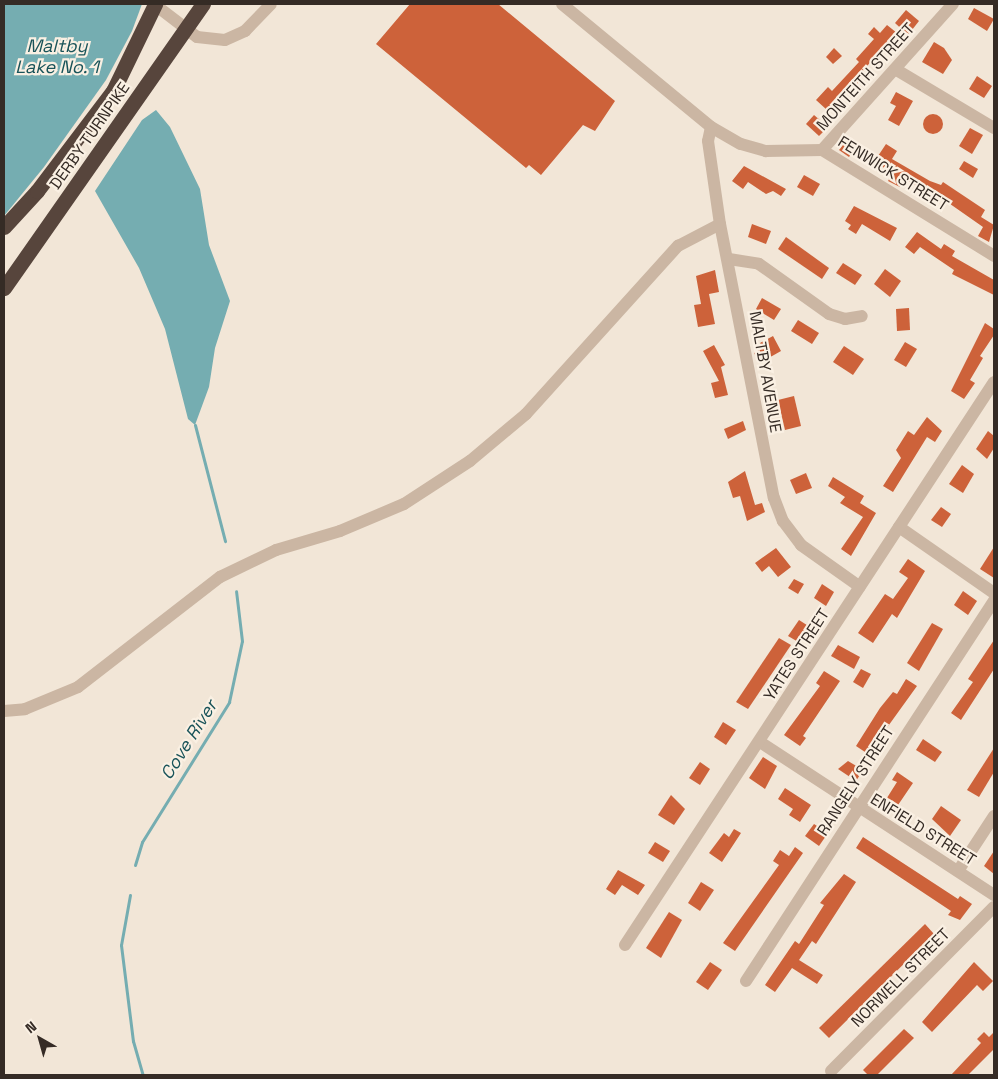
<!DOCTYPE html>
<style>
body{margin:0}
#map{position:relative;width:998px;height:1079px;overflow:hidden;background:#f2e6d7;font-family:"Space Grotesk",sans-serif}
div>[style]{position:absolute}
.water>*{inset:0;background:#75adb1}
.stream>*{height:3px;margin:-1.5px;padding:0 1.5px;transform-origin:1.5px;border-radius:1.5px;background:#75adb1}
.building>*{inset:0;background:#cd623a}
.round{border-radius:50%}
.minor>*{height:12px;margin:-6px;padding:0 6px;transform-origin:6px;border-radius:6px;background:#cbb6a3}
.highway>*{height:15px;margin:-7.5px;padding:0 7.5px;transform-origin:7.5px;border-radius:7.5px;background:#57453c}
span{translate:-50% -50%;white-space:nowrap;text-align:center;line-height:1.15;-webkit-text-stroke:4.5px #faf0e3;paint-order:stroke}
.street-label{font-size:16px;color:#352b25}
.water-label{font-size:18px;color:#195359;font-style:italic}
.frame{position:absolute;inset:0;border:5px solid #352b25;pointer-events:none}
.north{position:absolute;left:15px;top:1014px;width:50px;height:50px;-webkit-text-stroke:4px #faf0e3;paint-order:stroke;rotate:322deg;font-size:14px;font-weight:700;line-height:20px;text-align:center;color:#352b25}
.north::after{content:'';display:block;margin:auto;width:18px;height:22px;background:#352b25;clip-path:polygon(50% 0,100% 100%,50% 72%,0 100%)}
</style>
<div id="map">
<div class="water">
<i style="clip-path:polygon(4px 4px,142px 4px,132px 31px,106px 80px,44px 167px,4px 216px)"></i>
<i style="clip-path:polygon(156px 110px,170px 127px,200px 189px,209px 245px,230px 301px,215px 348px,209px 387px,195px 425px,188px 419px,165px 329px,139px 268px,95px 191px,142px 120px)"></i>
</div>
<div class="stream">
<i style="left:195px;top:425px;width:120px;rotate:75.5deg"></i>
<i style="left:135px;top:865px;width:24px;rotate:-73deg"></i>
<i style="left:142px;top:842px;width:165px;rotate:-58.1deg"></i>
<i style="left:229px;top:702px;width:62px;rotate:-78deg"></i>
<i style="left:242px;top:641px;width:50px;rotate:-96.8deg"></i>
<i style="left:130px;top:895px;width:51px;rotate:100.2deg"></i>
<i style="left:121px;top:945px;width:97px;rotate:82.9deg"></i>
<i style="left:133px;top:1041px;width:35px;rotate:74deg"></i>
</div>
<div class="building">
<i style="clip-path:polygon(410px 4px,498px 4px,615px 101px,595px 131px,583px 125px,541px 175px,529px 165px,526px 168px,376px 44px)"></i>
<i style="clip-path:polygon(974px 8px,994px 19px,987px 31px,968px 19px)"></i>
<i style="clip-path:polygon(906px 10px,919px 21px,908px 35px,895px 23px)"></i>
<i style="clip-path:polygon(887px 25px,897px 33px,857px 77px,860px 80px,857px 84px,827px 110px,816px 100px,828px 87px,832px 91px,859px 62px,856px 59px,874px 39px,868px 34px,874px 27px,880px 33px)"></i>
<i style="clip-path:polygon(934px 42px,944px 48px,952px 60px,943px 74px,922px 62px)"></i>
<i style="clip-path:polygon(834px 48px,842px 56px,833px 64px,826px 57px)"></i>
<i style="clip-path:polygon(977px 76px,992px 86px,984px 98px,969px 89px)"></i>
<i style="clip-path:polygon(896px 92px,913px 101px,899px 126px,888px 120px,896px 106px,890px 103px)"></i>
<i class="round" style="left:923px;top:114px;width:20px;height:20px"></i>
<i style="clip-path:polygon(814px 115px,828px 127px,819px 136px,806px 124px)"></i>
<i style="clip-path:polygon(970px 128px,983px 135px,972px 154px,959px 146px)"></i>
<i style="clip-path:polygon(848px 139px,857px 146px,849px 157px,839px 150px)"></i>
<i style="clip-path:polygon(886px 144px,897px 151px,892px 159px,930px 181px,941px 185px,943px 182px,985px 210px,981px 217px,994px 225px,989px 242px,978px 236px,983px 227px,943px 199px,904px 179px,900px 187px,888px 181px,893px 173px,874px 162px)"></i>
<i style="clip-path:polygon(964px 161px,978px 169px,973px 178px,959px 169px)"></i>
<i style="clip-path:polygon(744px 166px,786px 189px,781px 196px,773px 191px,766px 194px,748px 182px,743px 189px,732px 181px)"></i>
<i style="clip-path:polygon(804px 175px,820px 184px,813px 196px,797px 187px)"></i>
<i style="clip-path:polygon(854px 206px,897px 228px,890px 241px,862px 224px,856px 234px,848px 229px,851px 225px,845px 221px)"></i>
<i style="clip-path:polygon(752px 224px,771px 231px,766px 244px,748px 237px)"></i>
<i style="clip-path:polygon(917px 232px,941px 249px,944px 244px,955px 251px,952px 256px,994px 280px,994px 295px,952px 274px,954px 270px,920px 247px,914px 254px,905px 247px)"></i>
<i style="clip-path:polygon(786px 237px,829px 268px,822px 279px,778px 249px)"></i>
<i style="clip-path:polygon(843px 263px,862px 275px,855px 285px,836px 273px)"></i>
<i style="clip-path:polygon(885px 269px,901px 281px,890px 297px,874px 284px)"></i>
<i style="clip-path:polygon(715px 270px,719px 292px,709px 294px,715px 324px,698px 327px,694px 305px,701px 304px,696px 276px)"></i>
<i style="clip-path:polygon(762px 298px,781px 309px,774px 320px,756px 309px)"></i>
<i style="clip-path:polygon(909px 308px,910px 330px,897px 331px,896px 309px)"></i>
<i style="clip-path:polygon(798px 320px,819px 333px,812px 344px,791px 331px)"></i>
<i style="clip-path:polygon(985px 323px,994px 329px,994px 335px,980px 356px,983px 358px,970px 380px,975px 383px,964px 399px,951px 391px)"></i>
<i style="clip-path:polygon(773px 336px,781px 351px,760px 363px,754px 353px,763px 348px,760px 343px)"></i>
<i style="clip-path:polygon(905px 342px,917px 349px,906px 367px,894px 360px)"></i>
<i style="clip-path:polygon(714px 345px,725px 365px,721px 367px,728px 395px,715px 398px,711px 383px,719px 381px,703px 351px)"></i>
<i style="clip-path:polygon(844px 346px,864px 359px,853px 375px,833px 362px)"></i>
<i style="clip-path:polygon(794px 396px,801px 426px,785px 430px,778px 400px)"></i>
<i style="clip-path:polygon(927px 417px,942px 431px,935px 442px,927px 437px,893px 492px,883px 486px,901px 458px,896px 450px,908px 431px,914px 435px)"></i>
<i style="clip-path:polygon(743px 421px,746px 430px,728px 439px,724px 429px)"></i>
<i style="clip-path:polygon(988px 431px,994px 436px,994px 448px,987px 459px,976px 449px)"></i>
<i style="clip-path:polygon(962px 465px,974px 474px,963px 493px,949px 484px)"></i>
<i style="clip-path:polygon(745px 471px,755px 505px,762px 503px,765px 512px,747px 521px,740px 496px,733px 498px,728px 482px)"></i>
<i style="clip-path:polygon(806px 473px,812px 488px,796px 494px,790px 480px)"></i>
<i style="clip-path:polygon(833px 477px,864px 496px,860px 503px,876px 513px,851px 556px,841px 549px,863px 517px,840px 503px,845px 497px,828px 486px)"></i>
<i style="clip-path:polygon(941px 507px,951px 514px,942px 527px,931px 520px)"></i>
<i style="clip-path:polygon(994px 547px,994px 578px,980px 569px)"></i>
<i style="clip-path:polygon(776px 548px,791px 567px,778px 577px,769px 566px,762px 572px,755px 563px)"></i>
<i style="clip-path:polygon(908px 559px,925px 571px,897px 618px,892px 614px,873px 643px,858px 633px,885px 594px,893px 599px,908px 578px,899px 572px)"></i>
<i style="clip-path:polygon(794px 579px,804px 584px,798px 594px,788px 588px)"></i>
<i style="clip-path:polygon(822px 584px,834px 592px,826px 606px,814px 598px)"></i>
<i style="clip-path:polygon(963px 591px,977px 601px,968px 615px,954px 605px)"></i>
<i style="clip-path:polygon(799px 620px,810px 627px,800px 643px,788px 636px)"></i>
<i style="clip-path:polygon(932px 623px,943px 629px,919px 671px,907px 663px)"></i>
<i style="clip-path:polygon(779px 638px,791px 645px,748px 709px,736px 702px)"></i>
<i style="clip-path:polygon(994px 640px,994px 669px,961px 720px,951px 713px,973px 682px,968px 679px)"></i>
<i style="clip-path:polygon(838px 645px,860px 657px,854px 669px,831px 656px)"></i>
<i style="clip-path:polygon(861px 669px,871px 674px,863px 688px,853px 682px)"></i>
<i style="clip-path:polygon(824px 671px,840px 681px,803px 736px,806px 738px,800px 746px,784px 735px,820px 686px,816px 683px)"></i>
<i style="clip-path:polygon(906px 679px,917px 686px,868px 754px,856px 746px,880px 708px,893px 692px,897px 694px)"></i>
<i style="clip-path:polygon(723px 722px,736px 730px,726px 745px,714px 737px)"></i>
<i style="clip-path:polygon(923px 739px,942px 752px,935px 762px,916px 750px)"></i>
<i style="clip-path:polygon(994px 748px,994px 772px,979px 797px,967px 790px)"></i>
<i style="clip-path:polygon(763px 757px,777px 766px,765px 789px,749px 778px)"></i>
<i style="clip-path:polygon(848px 761px,863px 770px,856px 781px,838px 769px)"></i>
<i style="clip-path:polygon(700px 762px,710px 769px,700px 785px,689px 778px)"></i>
<i style="clip-path:polygon(897px 772px,913px 783px,896px 808px,885px 801px,897px 782px,892px 780px)"></i>
<i style="clip-path:polygon(785px 788px,811px 805px,800px 822px,789px 815px,793px 809px,778px 799px)"></i>
<i style="clip-path:polygon(671px 795px,685px 809px,674px 825px,658px 815px)"></i>
<i style="clip-path:polygon(941px 806px,961px 820px,950px 836px,932px 819px)"></i>
<i style="clip-path:polygon(814px 824px,828px 833px,819px 846px,805px 836px)"></i>
<i style="clip-path:polygon(734px 829px,741px 833px,722px 862px,709px 853px,724px 833px,729px 837px)"></i>
<i style="clip-path:polygon(863px 837px,958px 899px,960px 896px,972px 904px,960px 920px,948px 915px,951px 911px,856px 848px)"></i>
<i style="clip-path:polygon(655px 842px,670px 851px,663px 862px,648px 853px)"></i>
<i style="clip-path:polygon(795px 847px,803px 853px,735px 951px,723px 943px,779px 865px,773px 861px,780px 850px,789px 856px)"></i>
<i style="clip-path:polygon(994px 851px,994px 874px,984px 866px)"></i>
<i style="clip-path:polygon(618px 870px,645px 885px,638px 895px,622px 885px,615px 895px,606px 889px)"></i>
<i style="clip-path:polygon(844px 874px,856px 882px,816px 944px,812px 941px,799px 960px,823px 975px,817px 984px,792px 968px,775px 992px,765px 985px,795px 941px,799px 944px,824px 905px,820px 903px)"></i>
<i style="clip-path:polygon(701px 882px,714px 890px,700px 911px,688px 903px)"></i>
<i style="clip-path:polygon(669px 912px,682px 920px,661px 958px,646px 948px)"></i>
<i style="clip-path:polygon(925px 924px,934px 934px,829px 1038px,819px 1028px)"></i>
<i style="clip-path:polygon(710px 962px,722px 970px,708px 990px,696px 982px)"></i>
<i style="clip-path:polygon(974px 962px,993px 981px,983px 991px,977px 985px,932px 1032px,922px 1022px)"></i>
<i style="clip-path:polygon(904px 1029px,914px 1038px,877px 1075px,868px 1075px,863px 1070px)"></i>
<i style="clip-path:polygon(984px 1032px,989px 1037px,994px 1032px,994px 1049px,968px 1075px,951px 1075px,981px 1043px,977px 1039px)"></i>
</div>
<div class="minor">
<i style="left:154px;top:4px;width:54px;rotate:37.5deg"></i>
<i style="left:197px;top:37px;width:28px;rotate:6deg"></i>
<i style="left:225px;top:40px;width:22px;rotate:-24deg"></i>
<i style="left:245px;top:31px;width:37px;rotate:-46deg"></i>
<i style="left:562px;top:4px;width:193px;rotate:39.5deg"></i>
<i style="left:711px;top:127px;width:34px;rotate:30deg"></i>
<i style="left:741px;top:144px;width:26px;rotate:16deg"></i>
<i style="left:766px;top:151px;width:56px;rotate:-1deg"></i>
<i style="left:822px;top:150px;width:202px;rotate:31.6deg"></i>
<i style="left:895px;top:69px;width:115px;rotate:30.8deg"></i>
<i style="left:711px;top:127px;width:14px;rotate:102deg"></i>
<i style="left:708px;top:141px;width:84px;rotate:81.8deg"></i>
<i style="left:720px;top:224px;width:279px;rotate:78.9deg"></i>
<i style="left:774px;top:498px;width:25px;rotate:69deg"></i>
<i style="left:783px;top:521px;width:30px;rotate:53deg"></i>
<i style="left:801px;top:545px;width:72px;rotate:35.4deg"></i>
<i style="left:822px;top:150px;width:196px;rotate:-48.1deg"></i>
<i style="left:729px;top:259px;width:30px;rotate:9deg"></i>
<i style="left:759px;top:264px;width:86px;rotate:35.5deg"></i>
<i style="left:829px;top:314px;width:17px;rotate:17deg"></i>
<i style="left:845px;top:319px;width:17px;rotate:-10deg"></i>
<i style="left:899px;top:527px;width:116px;rotate:34.8deg"></i>
<i style="left:4px;top:711px;width:21px;rotate:-5deg"></i>
<i style="left:25px;top:709px;width:57px;rotate:-22.5deg"></i>
<i style="left:78px;top:687px;width:180px;rotate:-37.8deg"></i>
<i style="left:220px;top:577px;width:62px;rotate:-25.7deg"></i>
<i style="left:276px;top:550px;width:67px;rotate:-16.5deg"></i>
<i style="left:340px;top:531px;width:69px;rotate:-22.9deg"></i>
<i style="left:404px;top:504px;width:79px;rotate:-33.1deg"></i>
<i style="left:470px;top:461px;width:73px;rotate:-40deg"></i>
<i style="left:526px;top:414px;width:227px;rotate:-47.9deg"></i>
<i style="left:678px;top:246px;width:47px;rotate:-27.6deg"></i>
<i style="left:760px;top:742px;width:280px;rotate:33.2deg"></i>
<i style="left:958px;top:871px;width:66px;rotate:-56.8deg"></i>
<i style="left:625px;top:945px;width:673px;rotate:-56.76deg"></i>
<i style="left:746px;top:981px;width:454px;rotate:-56.9deg"></i>
<i style="left:831px;top:1071px;width:231px;rotate:-45.2deg"></i>
</div>
<div class="highway">
<i style="left:4px;top:227px;width:49px;rotate:-47.5deg"></i>
<i style="left:37px;top:191px;width:126px;rotate:-52.8deg"></i>
<i style="left:113px;top:91px;width:97px;rotate:-64.2deg"></i>
<i style="left:4px;top:288px;width:347px;rotate:-55deg"></i>
</div>
<div class="street-label">
<span style="left:866px;top:77px;rotate:-48deg">MONTEITH STREET</span>
<span style="left:90px;top:136px;rotate:-55deg">DERBY TURNPIKE</span>
<span style="left:893px;top:174px;rotate:32deg">FENWICK STREET</span>
<span style="left:765px;top:372px;rotate:80deg">MALTBY AVENUE</span>
<span style="left:797px;top:655px;rotate:-57deg">YATES STREET</span>
<span style="left:856px;top:781px;rotate:-57deg">RANGELY STREET</span>
<span style="left:923px;top:830px;rotate:32deg">ENFIELD STREET</span>
<span style="left:901px;top:978px;rotate:-45deg">NORWELL STREET</span>
</div>
<div class="water-label">
<span style="left:57px;top:57px">Maltby<br>Lake No. 1</span>
<span style="left:189px;top:740px;rotate:-58deg">Cove River</span>
</div>
<div class="frame"></div>
<div class="north">N</div>
</div>
